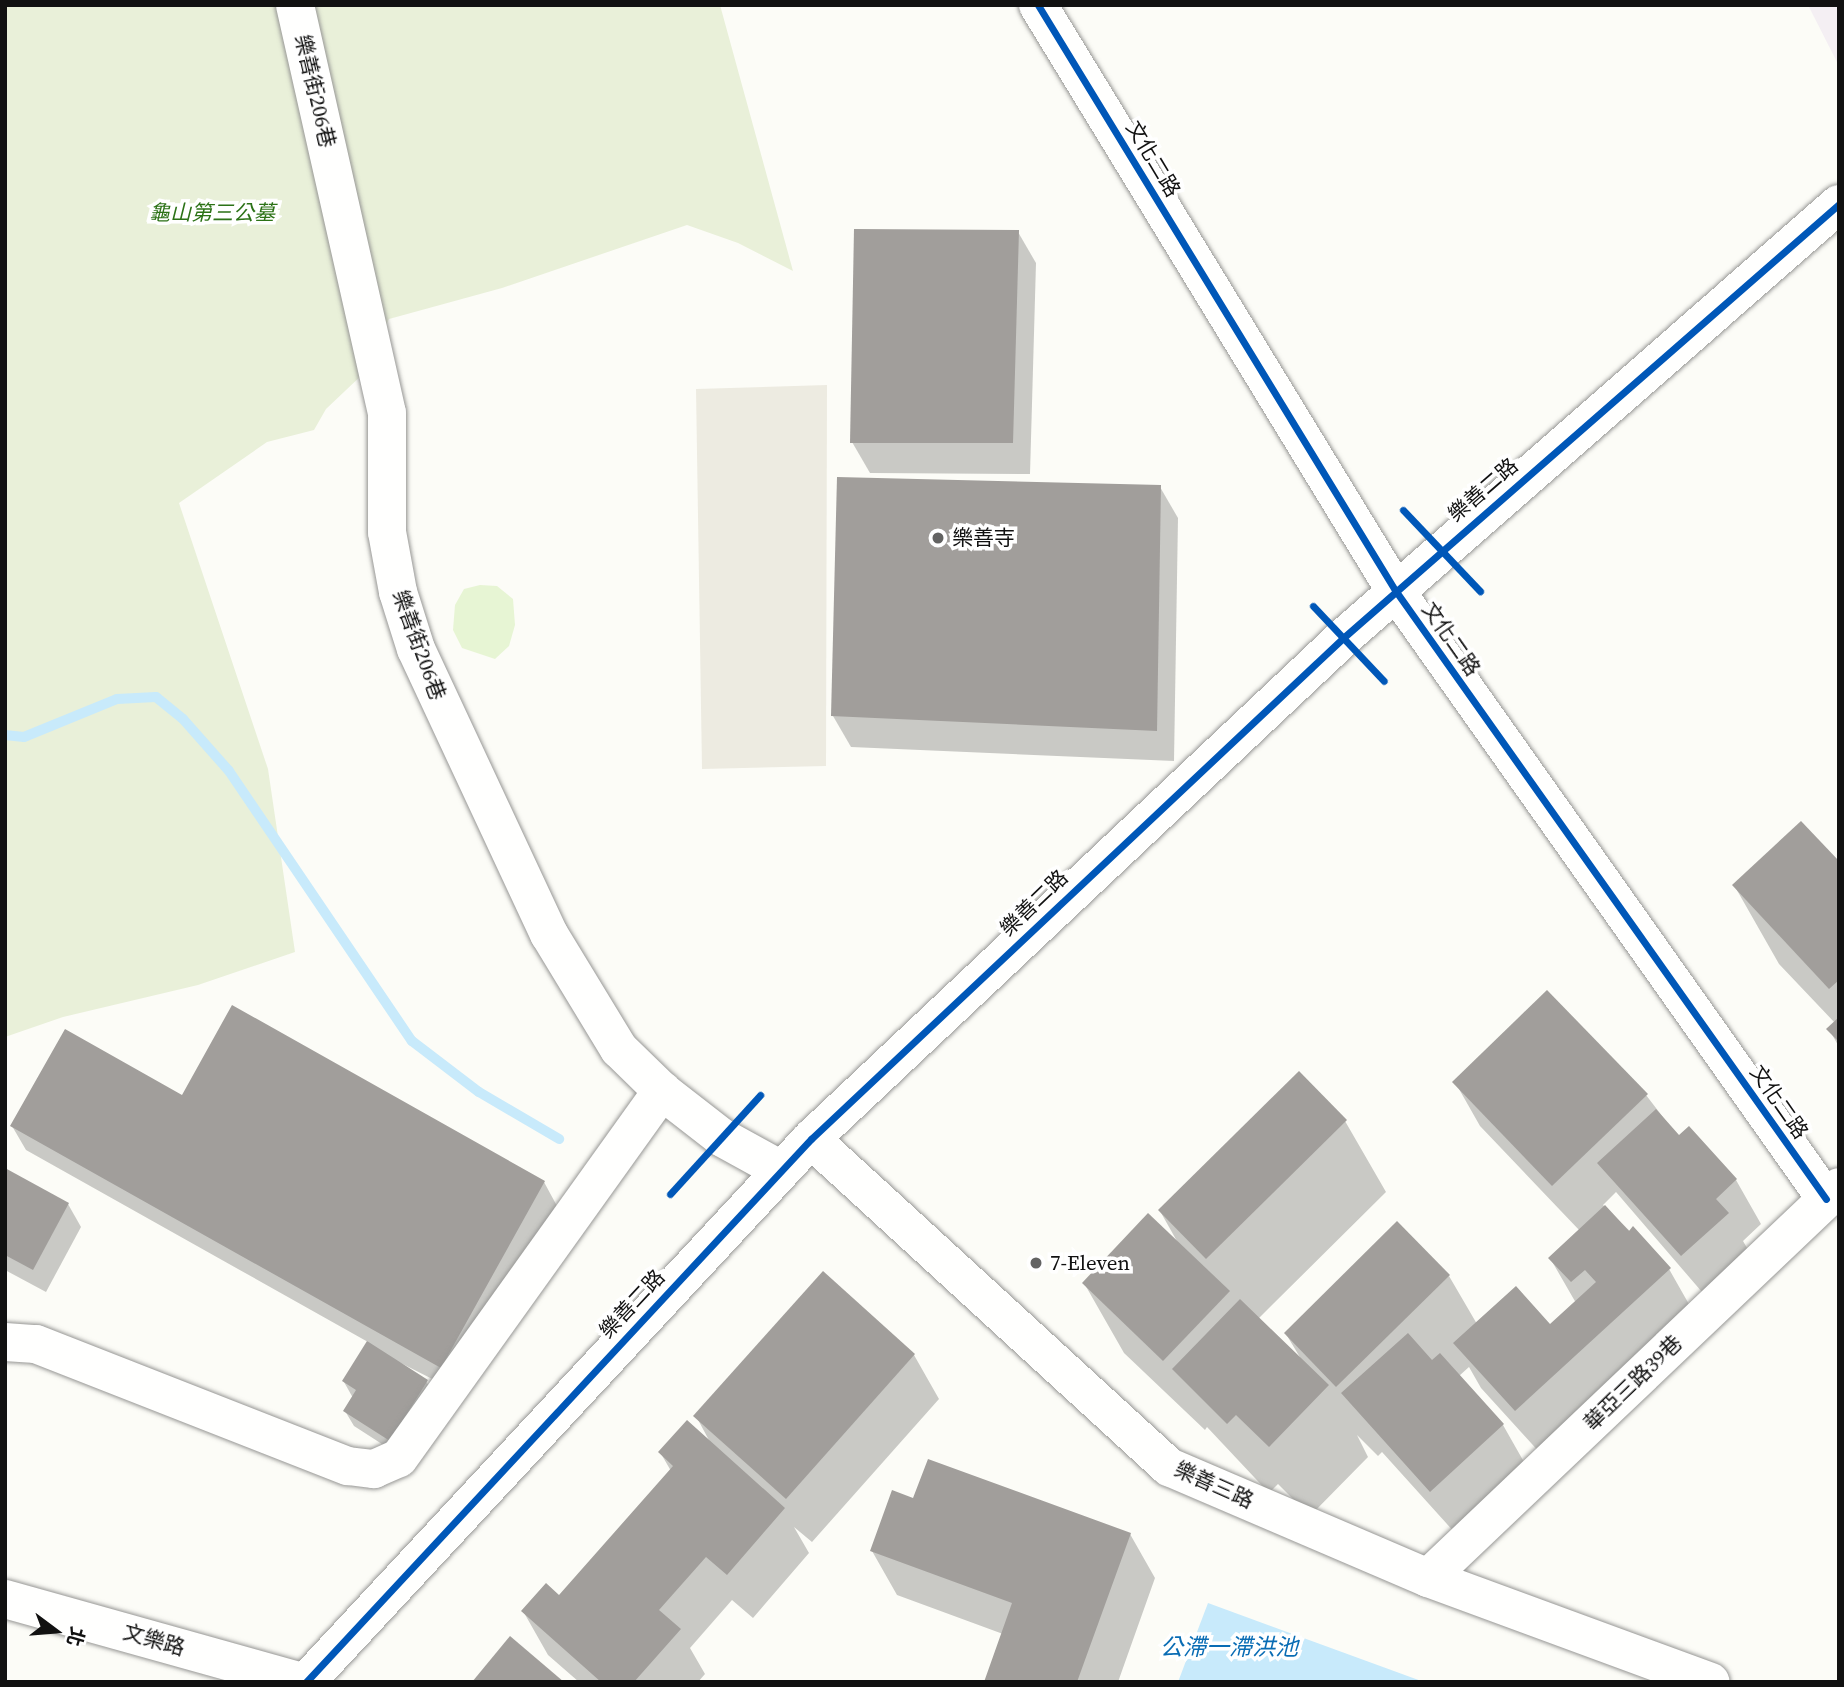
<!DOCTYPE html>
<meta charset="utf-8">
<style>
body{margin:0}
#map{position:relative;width:1844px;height:1687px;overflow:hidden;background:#fcfcf7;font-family:"Source Serif 4","Noto Sans TC",serif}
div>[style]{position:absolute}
.industrial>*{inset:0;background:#f4eff3}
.green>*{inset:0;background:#e7f5d4}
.cemetery>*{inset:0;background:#e9f0d9}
.plaza>*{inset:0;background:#edebe1}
.water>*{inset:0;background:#c8eafb}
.shadow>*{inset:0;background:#0003}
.stream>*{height:10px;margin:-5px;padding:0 5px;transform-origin:5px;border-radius:5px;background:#c8eafb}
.building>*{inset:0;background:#a19e9b}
.roads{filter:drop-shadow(0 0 2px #979795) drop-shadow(0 0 2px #979795)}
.minor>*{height:38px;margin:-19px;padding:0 19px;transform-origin:19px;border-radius:19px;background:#fffffe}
.cycleway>*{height:7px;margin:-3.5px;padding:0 3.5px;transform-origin:3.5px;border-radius:3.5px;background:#0057b8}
.dots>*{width:19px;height:19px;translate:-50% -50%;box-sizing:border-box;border:4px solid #fff;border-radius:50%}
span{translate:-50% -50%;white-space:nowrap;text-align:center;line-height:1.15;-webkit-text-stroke:7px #fff;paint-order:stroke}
.street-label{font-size:21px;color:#111}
.park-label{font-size:21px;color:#2c7217;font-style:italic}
.poi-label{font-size:21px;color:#111}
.left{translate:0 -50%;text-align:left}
.water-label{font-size:23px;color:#096cb4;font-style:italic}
.frame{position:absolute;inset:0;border:7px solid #111;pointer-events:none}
.north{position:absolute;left:21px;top:1596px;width:70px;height:70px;-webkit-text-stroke:5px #fff;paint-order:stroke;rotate:106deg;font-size:19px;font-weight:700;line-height:28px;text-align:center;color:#111}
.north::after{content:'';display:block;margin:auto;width:24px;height:32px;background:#111;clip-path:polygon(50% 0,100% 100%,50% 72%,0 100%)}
</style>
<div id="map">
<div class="industrial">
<i style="clip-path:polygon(1808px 5px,1839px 5px,1839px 66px)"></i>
</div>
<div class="green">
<i style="clip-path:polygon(480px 585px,497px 586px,513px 599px,515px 625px,509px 646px,495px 659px,462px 648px,453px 630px,455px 605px,464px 589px)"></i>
</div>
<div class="cemetery">
<i style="clip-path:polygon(5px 5px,720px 5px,793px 271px,738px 243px,687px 225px,502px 288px,389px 319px,364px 373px,326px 409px,314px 430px,267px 442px,179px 503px,268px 769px,295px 952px,198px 985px,63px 1017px,5px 1037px)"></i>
</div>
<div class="plaza">
<i style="clip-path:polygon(827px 385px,826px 766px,702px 769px,696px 389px)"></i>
</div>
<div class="water">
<i style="clip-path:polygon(1208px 1603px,1424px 1682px,1178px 1682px)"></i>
</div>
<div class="shadow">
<i style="clip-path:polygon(1018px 232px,1036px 263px,1030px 474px,870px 473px,852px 442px)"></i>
<i style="clip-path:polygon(1160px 487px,1178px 518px,1174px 761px,851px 747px,833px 716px)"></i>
<i style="clip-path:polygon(1839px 864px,1839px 1047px,1829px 1029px,1835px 1023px,1779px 964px,1734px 885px)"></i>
<i style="clip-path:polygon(1455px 1082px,1646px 1095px,1679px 1138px,1736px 1180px,1761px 1224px,1743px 1241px,1753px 1258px,1708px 1299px,1616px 1192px,1603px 1205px,1669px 1269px,1694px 1313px,1541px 1454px,1481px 1388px,1469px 1367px,1459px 1376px,1503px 1425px,1528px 1469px,1456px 1534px,1382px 1452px,1378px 1456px,1357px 1435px,1368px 1457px,1310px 1516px,1278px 1484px,1269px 1493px,1207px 1427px,1205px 1430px,1124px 1353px,1084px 1283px,1178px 1243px,1160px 1211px,1345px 1121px,1386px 1192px,1258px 1319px,1301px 1359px,1286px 1334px,1449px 1276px,1477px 1324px,1550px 1327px,1576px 1303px,1550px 1258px,1580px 1231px,1480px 1126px)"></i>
<i style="clip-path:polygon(183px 1097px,544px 1182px,557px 1206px,454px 1390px,379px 1352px,426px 1381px,435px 1397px,399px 1455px,354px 1426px,345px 1411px,353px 1398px,344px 1382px,368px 1342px,26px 1150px,12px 1126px)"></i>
<i style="clip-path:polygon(5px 1170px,68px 1204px,81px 1227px,46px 1292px,5px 1270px)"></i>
<i style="clip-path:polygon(823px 1273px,914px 1355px,939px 1399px,812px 1542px,794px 1527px,809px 1553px,753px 1618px,732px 1600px,690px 1648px,705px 1674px,698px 1682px,579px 1682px,548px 1655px,523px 1611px,559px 1597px,671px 1471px,660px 1452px,711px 1444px,696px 1416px)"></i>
<i style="clip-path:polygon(914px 1500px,1130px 1534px,1155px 1578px,1118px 1682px,985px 1682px,1003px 1634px,897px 1595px,872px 1551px)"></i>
</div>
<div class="stream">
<i style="left:5px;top:735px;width:19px;rotate:6deg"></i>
<i style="left:24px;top:737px;width:100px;rotate:-22.2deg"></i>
<i style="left:117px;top:699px;width:39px;rotate:-3deg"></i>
<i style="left:156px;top:697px;width:35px;rotate:39deg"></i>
<i style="left:183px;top:719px;width:69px;rotate:48.5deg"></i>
<i style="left:229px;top:771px;width:326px;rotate:55.9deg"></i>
<i style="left:412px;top:1041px;width:84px;rotate:37.3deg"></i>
<i style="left:479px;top:1092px;width:93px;rotate:30.4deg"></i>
</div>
<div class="building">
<i style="clip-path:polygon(854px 229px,1019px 230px,1013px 443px,850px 443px)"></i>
<i style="clip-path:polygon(837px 477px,1161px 485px,1157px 731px,831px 716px)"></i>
<i style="clip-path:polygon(1801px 821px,1839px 861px,1839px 980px,1829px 989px,1732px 885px)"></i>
<i style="clip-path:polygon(1547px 990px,1648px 1094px,1552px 1186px,1452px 1082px)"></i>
<i style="clip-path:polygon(232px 1005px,545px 1181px,441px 1368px,10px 1126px,65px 1029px,182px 1095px)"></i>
<i style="clip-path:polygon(1839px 1017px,1839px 1042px,1826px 1029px)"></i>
<i style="clip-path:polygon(1299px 1071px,1347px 1120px,1206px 1259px,1158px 1210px)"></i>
<i style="clip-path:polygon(1656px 1109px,1679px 1135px,1689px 1126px,1737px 1179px,1716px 1199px,1729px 1213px,1681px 1256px,1597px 1163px)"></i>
<i style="clip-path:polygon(5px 1168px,69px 1203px,33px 1270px,5px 1255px)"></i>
<i style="clip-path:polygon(1605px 1205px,1629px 1231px,1633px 1226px,1671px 1268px,1515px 1411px,1453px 1343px,1516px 1286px,1550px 1324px,1596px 1282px,1585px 1270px,1571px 1282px,1548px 1258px)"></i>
<i style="clip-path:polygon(1148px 1213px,1230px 1291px,1163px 1361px,1082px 1283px)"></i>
<i style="clip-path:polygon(1397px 1221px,1450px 1275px,1336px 1387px,1284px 1333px)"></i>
<i style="clip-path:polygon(823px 1271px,915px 1354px,786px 1499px,693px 1416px)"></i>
<i style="clip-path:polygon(1240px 1299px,1329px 1385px,1269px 1447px,1236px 1415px,1227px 1424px,1172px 1369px)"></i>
<i style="clip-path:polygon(1408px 1333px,1432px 1360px,1440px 1353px,1504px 1424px,1430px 1492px,1341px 1393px)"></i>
<i style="clip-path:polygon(367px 1341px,428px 1380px,390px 1441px,343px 1411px,356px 1390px,342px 1381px)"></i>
<i style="clip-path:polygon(687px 1420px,785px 1508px,727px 1575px,706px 1557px,659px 1610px,681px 1629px,634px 1682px,601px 1682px,521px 1611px,546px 1583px,559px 1595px,673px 1466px,658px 1452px)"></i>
<i style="clip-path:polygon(928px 1459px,1131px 1533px,1077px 1682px,984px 1682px,1012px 1603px,870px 1551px,892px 1490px,913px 1498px)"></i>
<i style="clip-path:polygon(510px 1636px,564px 1682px,472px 1682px)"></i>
</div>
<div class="roads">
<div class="minor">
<i style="left:295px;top:5px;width:418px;rotate:77.3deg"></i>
<i style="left:387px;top:413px;width:119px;rotate:90deg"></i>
<i style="left:387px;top:532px;width:61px;rotate:79.6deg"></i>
<i style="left:398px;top:592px;width:60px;rotate:72.5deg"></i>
<i style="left:416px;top:649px;width:315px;rotate:65deg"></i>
<i style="left:549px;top:934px;width:135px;rotate:58.7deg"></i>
<i style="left:619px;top:1049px;width:60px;rotate:44.3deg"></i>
<i style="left:662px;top:1091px;width:75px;rotate:37.9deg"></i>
<i style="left:721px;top:1137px;width:68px;rotate:28.8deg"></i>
<i style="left:1038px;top:5px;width:685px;rotate:58.61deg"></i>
<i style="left:1395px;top:590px;width:746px;rotate:54.71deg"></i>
<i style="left:811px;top:1139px;width:486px;rotate:42.5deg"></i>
<i style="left:1169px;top:1467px;width:282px;rotate:23.2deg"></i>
<i style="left:1428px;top:1578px;width:301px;rotate:20.2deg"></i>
<i style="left:5px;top:1342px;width:31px;rotate:4deg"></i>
<i style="left:36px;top:1344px;width:335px;rotate:21.4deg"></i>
<i style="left:348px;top:1466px;width:26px;rotate:7deg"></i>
<i style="left:374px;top:1469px;width:27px;rotate:-24deg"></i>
<i style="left:399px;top:1458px;width:452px;rotate:-54.4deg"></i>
<i style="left:1428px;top:1578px;width:567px;rotate:-43.57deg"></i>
<i style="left:5px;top:1599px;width:309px;rotate:15.6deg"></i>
<i style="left:306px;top:1682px;width:742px;rotate:-47.08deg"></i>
<i style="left:811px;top:1139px;width:731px;rotate:-43.28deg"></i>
<i style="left:1343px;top:638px;width:659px;rotate:-41.19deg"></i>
</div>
</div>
<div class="cycleway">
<i style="left:1038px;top:5px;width:685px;rotate:58.61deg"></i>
<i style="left:1395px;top:590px;width:746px;rotate:54.71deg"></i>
<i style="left:1403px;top:510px;width:112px;rotate:46.5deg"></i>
<i style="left:1313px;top:606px;width:103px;rotate:46.6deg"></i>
<i style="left:670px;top:1194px;width:134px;rotate:-47.7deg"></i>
<i style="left:306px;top:1682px;width:742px;rotate:-47.08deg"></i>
<i style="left:811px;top:1139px;width:731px;rotate:-43.28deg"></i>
<i style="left:1343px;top:638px;width:659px;rotate:-41.19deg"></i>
</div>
<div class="dots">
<i style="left:938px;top:538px;background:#636362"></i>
<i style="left:1036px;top:1263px;background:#636362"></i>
</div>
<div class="street-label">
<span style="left:315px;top:91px;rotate:77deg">樂善街206巷</span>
<span style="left:1153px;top:159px;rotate:59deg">文化二路</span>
<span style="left:1483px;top:490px;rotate:-41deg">樂善二路</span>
<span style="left:1451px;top:639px;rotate:55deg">文化二路</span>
<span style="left:419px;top:645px;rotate:70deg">樂善街206巷</span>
<span style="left:1034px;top:903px;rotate:-44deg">樂善二路</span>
<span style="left:1779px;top:1102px;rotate:55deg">文化二路</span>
<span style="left:632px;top:1304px;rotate:-47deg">樂善二路</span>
<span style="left:1633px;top:1383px;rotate:-44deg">華亞三路39巷</span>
<span style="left:1214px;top:1485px;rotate:24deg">樂善三路</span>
<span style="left:154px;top:1640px;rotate:16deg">文樂路</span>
</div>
<div class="park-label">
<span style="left:212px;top:213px">龜山第三公墓</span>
</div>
<div class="poi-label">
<span class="left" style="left:952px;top:538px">樂善寺</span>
<span class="left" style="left:1050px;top:1263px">7-Eleven</span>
</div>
<div class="water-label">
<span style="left:1229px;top:1647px">公滯一滯洪池</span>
</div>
<div class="frame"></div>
<div class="north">北</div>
</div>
